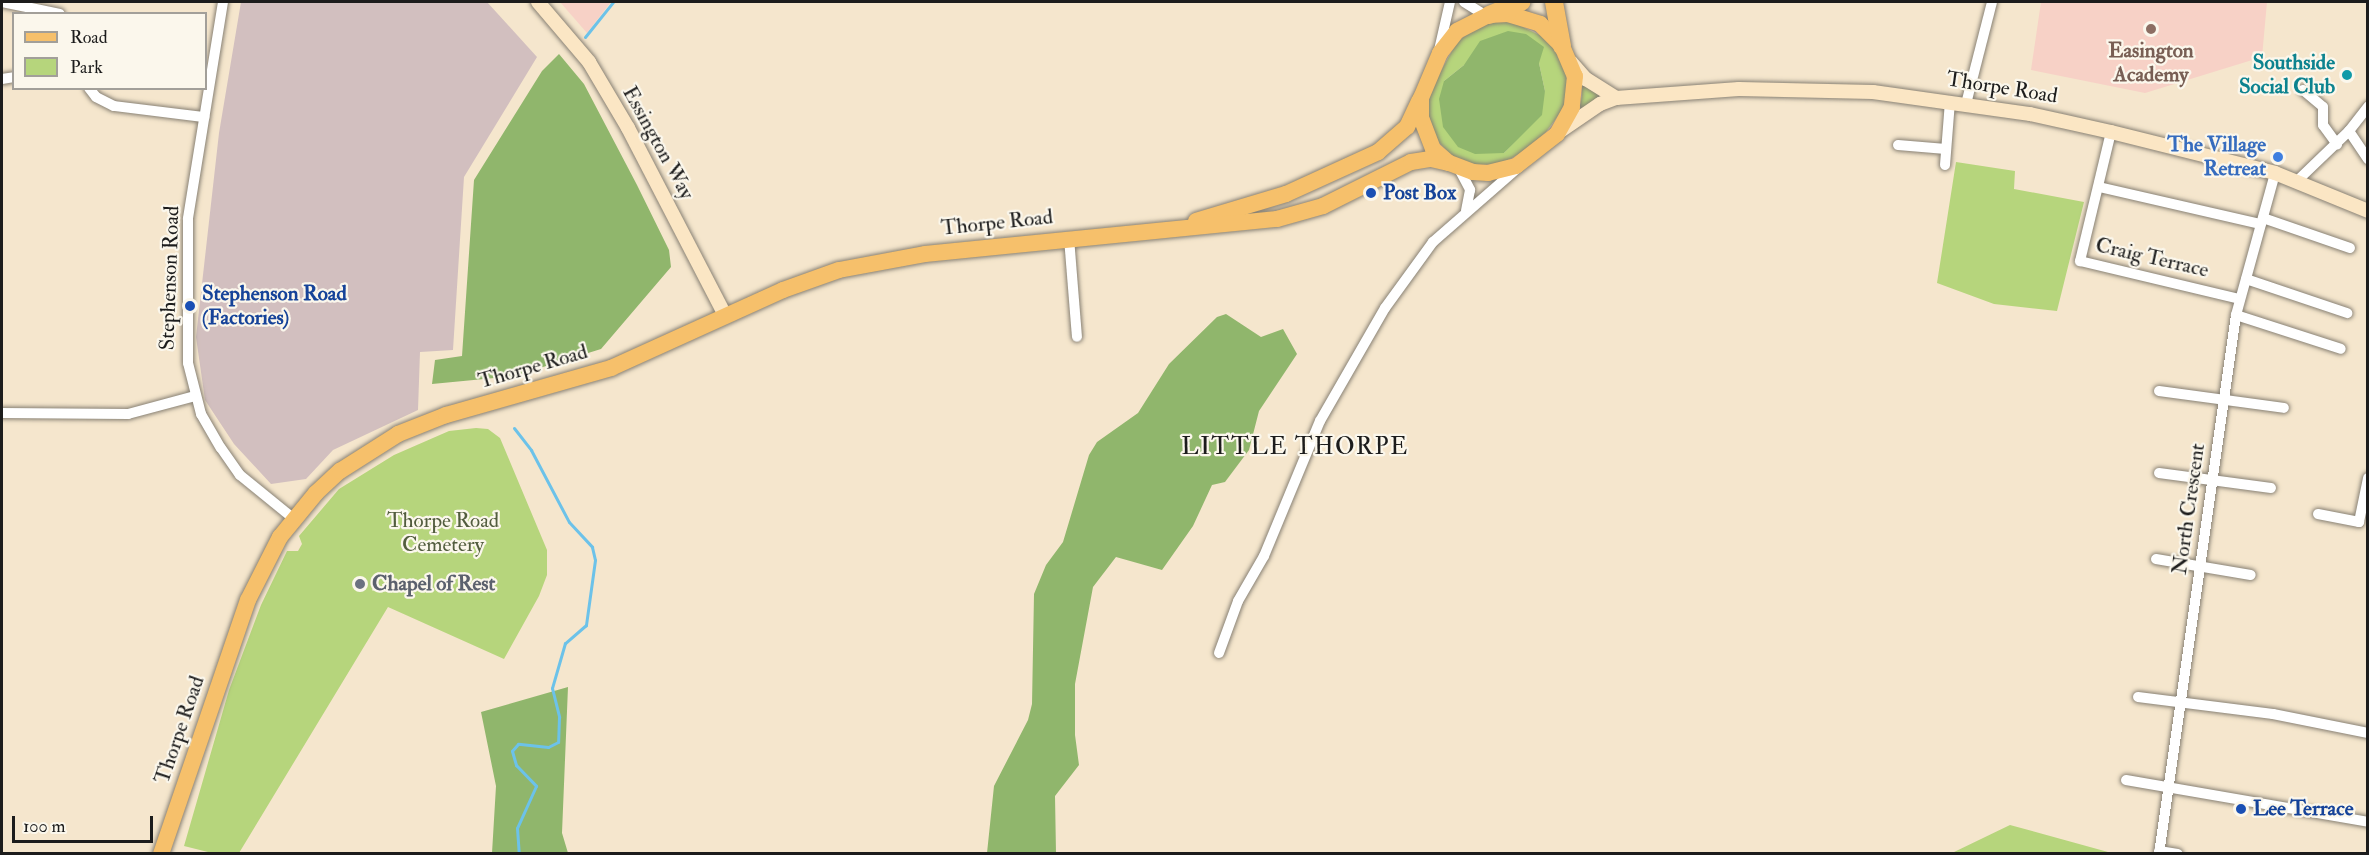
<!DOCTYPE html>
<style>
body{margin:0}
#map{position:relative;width:2369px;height:855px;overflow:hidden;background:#f5e6cd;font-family:"IM FELL Double Pica",serif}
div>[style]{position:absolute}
.built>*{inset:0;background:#f7d1c6}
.industrial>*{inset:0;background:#d2bfbf}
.green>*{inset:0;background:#b6d57c}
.forest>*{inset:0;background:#90b66c}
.stream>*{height:3px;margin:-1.5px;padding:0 1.5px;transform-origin:1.5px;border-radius:1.5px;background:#6cc2e9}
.roads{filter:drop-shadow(0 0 2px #888174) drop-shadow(0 0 2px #888174)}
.street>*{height:10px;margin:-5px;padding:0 5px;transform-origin:5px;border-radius:5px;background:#fff}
.secondary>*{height:14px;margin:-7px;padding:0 7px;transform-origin:7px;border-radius:7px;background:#fbe6c4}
.primary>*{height:16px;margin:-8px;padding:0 8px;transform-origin:8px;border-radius:8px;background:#f6c06b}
.highway>*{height:18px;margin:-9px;padding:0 9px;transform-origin:9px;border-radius:9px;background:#f6c06b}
.dots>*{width:16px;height:16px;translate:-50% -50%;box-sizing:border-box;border:3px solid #fbf7ec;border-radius:50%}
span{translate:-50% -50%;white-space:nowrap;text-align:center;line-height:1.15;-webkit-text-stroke:4.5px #fbf7ec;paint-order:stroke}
.education-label{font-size:21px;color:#785e54;font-weight:700}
.culture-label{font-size:21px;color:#0d838f;font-weight:700}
.right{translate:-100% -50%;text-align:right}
.street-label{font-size:21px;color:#1c1c1c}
.shop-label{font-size:21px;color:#366cbe;font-weight:700}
.transit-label{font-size:21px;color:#164399;font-weight:700}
.left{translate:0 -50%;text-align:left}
.park-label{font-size:21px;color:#525d3e}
.worship-label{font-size:21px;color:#5b616d;font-weight:700}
.quarter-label{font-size:24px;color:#1c1c1c;letter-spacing:1.5px}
.frame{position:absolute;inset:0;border:3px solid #1c1c1c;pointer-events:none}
.legend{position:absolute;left:12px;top:12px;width:195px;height:78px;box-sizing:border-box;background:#fbf7ec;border:2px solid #a29f99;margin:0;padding:8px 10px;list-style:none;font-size:18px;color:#1c1c1c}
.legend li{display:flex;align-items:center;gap:12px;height:30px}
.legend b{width:30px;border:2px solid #a29f99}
.scale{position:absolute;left:12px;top:816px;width:141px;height:27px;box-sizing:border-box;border:3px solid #1c1c1c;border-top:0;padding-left:8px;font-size:18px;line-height:21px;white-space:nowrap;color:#1c1c1c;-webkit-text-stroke:4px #fbf7ec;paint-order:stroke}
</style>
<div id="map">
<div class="built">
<i style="clip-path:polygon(560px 2px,611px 2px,587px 33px)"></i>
<i style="clip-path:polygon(2041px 2px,2267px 2px,2262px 57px,2145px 93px,2031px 70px)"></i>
</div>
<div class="industrial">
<i style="clip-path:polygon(241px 2px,487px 2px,537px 57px,464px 177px,453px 350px,420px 352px,418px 410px,333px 450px,306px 479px,271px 484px,234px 444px,205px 400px,196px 337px,219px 133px)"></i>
</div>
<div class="green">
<i style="clip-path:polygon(evenodd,1496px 22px,1512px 22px,1546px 38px,1561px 57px,1568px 81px,1563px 109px,1546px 132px,1525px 151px,1500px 164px,1478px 165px,1454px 158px,1435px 138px,1428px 113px,1430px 91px,1457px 42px,1480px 25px,1496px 22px,1539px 63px,1545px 91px,1520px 136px,1504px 153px,1459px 147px,1453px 139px,1444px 81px,1464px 65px,1539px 63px)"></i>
<i style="clip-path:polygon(1582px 84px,1603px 98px,1579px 111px,1582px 96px)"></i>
<i style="clip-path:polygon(1956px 162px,2015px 171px,2014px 189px,2084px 202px,2057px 311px,1994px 304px,1937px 283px)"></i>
<i style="clip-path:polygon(476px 428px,488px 429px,500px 438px,547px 550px,547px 575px,539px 596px,504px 659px,388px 607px,239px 853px,212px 853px,184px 846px,229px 690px,261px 605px,287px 551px,298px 551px,302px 544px,299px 536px,339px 489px,394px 455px,449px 431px)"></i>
<i style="clip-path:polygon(2010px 825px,2108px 852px,2123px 853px,1952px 853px)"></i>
</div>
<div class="forest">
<i style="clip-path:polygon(1508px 31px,1526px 34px,1544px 47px,1539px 63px,1545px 91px,1542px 115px,1504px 153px,1475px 154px,1458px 147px,1443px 127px,1439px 99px,1444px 81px,1464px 65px,1480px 41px)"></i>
<i style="clip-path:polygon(559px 54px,584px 84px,637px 185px,669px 250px,671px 267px,601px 349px,514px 376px,432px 384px,435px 360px,462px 356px,474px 180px,542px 71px)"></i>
<i style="clip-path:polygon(1226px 314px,1261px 337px,1283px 329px,1297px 354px,1259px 411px,1249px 450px,1225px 482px,1212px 485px,1193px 526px,1162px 570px,1116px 557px,1093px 587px,1075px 684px,1075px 735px,1079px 765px,1055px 796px,1056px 853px,987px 853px,994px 786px,1028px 720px,1032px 704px,1034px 594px,1046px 565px,1063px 542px,1089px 455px,1097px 442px,1138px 413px,1169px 364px,1217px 317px)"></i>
<i style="clip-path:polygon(568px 687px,562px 833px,568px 853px,492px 853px,496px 786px,481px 712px)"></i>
</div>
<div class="stream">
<i style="left:585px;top:37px;width:45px;rotate:-51.3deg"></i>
<i style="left:514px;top:428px;width:28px;rotate:52deg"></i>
<i style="left:531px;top:450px;width:81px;rotate:62.2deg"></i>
<i style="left:569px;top:522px;width:34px;rotate:47deg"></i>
<i style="left:592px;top:547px;width:13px;rotate:77deg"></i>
<i style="left:595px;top:560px;width:66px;rotate:97.9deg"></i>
<i style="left:586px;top:625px;width:28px;rotate:139deg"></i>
<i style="left:565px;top:643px;width:47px;rotate:106.1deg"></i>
<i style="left:552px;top:688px;width:30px;rotate:76deg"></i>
<i style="left:559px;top:717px;width:25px;rotate:92deg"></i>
<i style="left:558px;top:742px;width:11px;rotate:153deg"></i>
<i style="left:548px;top:747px;width:30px;rotate:-174deg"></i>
<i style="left:518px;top:744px;width:9px;rotate:131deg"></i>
<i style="left:512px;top:751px;width:15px;rotate:74deg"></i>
<i style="left:516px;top:765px;width:29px;rotate:46deg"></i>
<i style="left:536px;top:786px;width:46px;rotate:114.3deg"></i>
<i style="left:517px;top:828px;width:26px;rotate:86deg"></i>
</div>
<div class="roads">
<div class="street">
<i style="left:2px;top:2px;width:59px;rotate:11.7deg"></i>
<i style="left:223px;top:2px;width:220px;rotate:99.2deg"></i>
<i style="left:188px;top:219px;width:144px;rotate:90deg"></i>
<i style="left:188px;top:363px;width:53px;rotate:75.7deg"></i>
<i style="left:201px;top:414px;width:39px;rotate:60deg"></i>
<i style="left:221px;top:448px;width:33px;rotate:55deg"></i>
<i style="left:240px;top:475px;width:68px;rotate:39.1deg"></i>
<i style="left:1464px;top:2px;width:26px;rotate:32deg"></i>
<i style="left:1439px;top:50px;width:49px;rotate:-77.1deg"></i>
<i style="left:2px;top:79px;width:12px;rotate:-9deg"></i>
<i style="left:89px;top:88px;width:11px;rotate:52deg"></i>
<i style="left:96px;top:97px;width:20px;rotate:27deg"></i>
<i style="left:114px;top:106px;width:91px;rotate:7deg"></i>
<i style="left:2303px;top:90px;width:26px;rotate:40deg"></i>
<i style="left:2323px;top:107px;width:18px;rotate:90deg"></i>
<i style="left:2323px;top:125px;width:24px;rotate:54deg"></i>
<i style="left:1966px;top:104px;width:105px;rotate:-75.7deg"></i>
<i style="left:2349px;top:131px;width:34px;rotate:56deg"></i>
<i style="left:2111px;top:132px;width:133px;rotate:103.5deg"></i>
<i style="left:2080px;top:261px;width:164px;rotate:13.4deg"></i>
<i style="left:1898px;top:145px;width:48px;rotate:4.8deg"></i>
<i style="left:1945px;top:165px;width:63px;rotate:-85.5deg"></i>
<i style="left:1458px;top:167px;width:26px;rotate:62deg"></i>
<i style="left:1470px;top:190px;width:21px;rotate:101deg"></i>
<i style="left:2297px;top:181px;width:72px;rotate:-43.9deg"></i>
<i style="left:2349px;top:131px;width:31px;rotate:-52deg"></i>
<i style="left:2099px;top:187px;width:166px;rotate:12.9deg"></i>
<i style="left:2263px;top:218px;width:92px;rotate:19deg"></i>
<i style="left:1069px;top:238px;width:99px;rotate:85.4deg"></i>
<i style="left:2246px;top:279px;width:107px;rotate:18.6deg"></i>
<i style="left:2236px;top:315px;width:110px;rotate:17.9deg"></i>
<i style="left:2159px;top:391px;width:126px;rotate:7.7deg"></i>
<i style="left:2px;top:413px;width:126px;rotate:0.5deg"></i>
<i style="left:128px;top:414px;width:69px;rotate:-15deg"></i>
<i style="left:2159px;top:473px;width:113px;rotate:7.6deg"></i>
<i style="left:2318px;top:514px;width:42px;rotate:11deg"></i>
<i style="left:2359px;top:522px;width:45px;rotate:-78.4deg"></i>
<i style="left:2156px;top:559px;width:96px;rotate:9.6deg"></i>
<i style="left:1219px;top:653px;width:55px;rotate:-69.9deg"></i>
<i style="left:1238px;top:601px;width:52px;rotate:-60deg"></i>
<i style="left:1264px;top:556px;width:146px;rotate:-67.5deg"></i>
<i style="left:1320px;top:421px;width:130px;rotate:-60.1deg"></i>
<i style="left:1385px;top:308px;width:82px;rotate:-54deg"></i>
<i style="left:1433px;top:242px;width:117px;rotate:-41.2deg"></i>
<i style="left:2138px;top:697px;width:136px;rotate:7.2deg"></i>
<i style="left:2273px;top:714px;width:97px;rotate:11.3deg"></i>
<i style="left:2126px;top:780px;width:246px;rotate:9.8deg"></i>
<i style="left:2159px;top:851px;width:19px;rotate:9deg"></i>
<i style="left:2159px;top:854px;width:544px;rotate:-81.87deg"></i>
<i style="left:2236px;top:315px;width:147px;rotate:-74.6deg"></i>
</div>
<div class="secondary">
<i style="left:538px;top:2px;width:79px;rotate:49.6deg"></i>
<i style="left:589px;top:62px;width:77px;rotate:59.4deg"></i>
<i style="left:628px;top:128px;width:211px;rotate:62.6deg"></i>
<i style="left:1571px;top:62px;width:23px;rotate:49deg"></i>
<i style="left:1586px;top:79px;width:36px;rotate:32deg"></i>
<i style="left:1559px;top:132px;width:50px;rotate:-34.3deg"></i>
<i style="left:1600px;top:104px;width:17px;rotate:-21deg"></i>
<i style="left:1616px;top:98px;width:123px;rotate:-4.2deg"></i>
<i style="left:1739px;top:89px;width:134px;rotate:1.3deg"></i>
<i style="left:1873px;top:92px;width:159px;rotate:8deg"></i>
<i style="left:2030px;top:114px;width:83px;rotate:12.5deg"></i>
<i style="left:2111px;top:132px;width:169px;rotate:14deg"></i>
<i style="left:2275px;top:173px;width:100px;rotate:22.2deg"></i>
</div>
<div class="primary">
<i style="left:1508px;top:14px;width:34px;rotate:17deg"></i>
<i style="left:1540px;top:24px;width:31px;rotate:45deg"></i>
<i style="left:1562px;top:46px;width:33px;rotate:67deg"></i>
<i style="left:1575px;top:76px;width:31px;rotate:96deg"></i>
<i style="left:1572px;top:107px;width:31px;rotate:119deg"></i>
<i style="left:1557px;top:134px;width:52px;rotate:142deg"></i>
<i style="left:1516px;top:166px;width:29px;rotate:166deg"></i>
<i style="left:1488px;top:173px;width:15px;rotate:-176deg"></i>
<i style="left:1473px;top:172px;width:26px;rotate:-159deg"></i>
<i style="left:1449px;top:163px;width:21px;rotate:-139deg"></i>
<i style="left:1433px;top:149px;width:33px;rotate:-111deg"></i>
<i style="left:1421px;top:118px;width:20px;rotate:-90deg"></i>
<i style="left:1421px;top:98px;width:49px;rotate:-67.1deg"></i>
<i style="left:1440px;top:53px;width:28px;rotate:-52deg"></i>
<i style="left:1457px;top:31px;width:36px;rotate:-27deg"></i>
<i style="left:1489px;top:15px;width:19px;rotate:-3deg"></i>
<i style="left:1196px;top:221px;width:94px;rotate:-16.7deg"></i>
<i style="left:1286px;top:194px;width:101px;rotate:-24.5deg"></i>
<i style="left:1378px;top:152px;width:38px;rotate:-41deg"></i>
<i style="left:1407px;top:127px;width:29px;rotate:-65deg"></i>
<i style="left:161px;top:854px;width:268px;rotate:-71.1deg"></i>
<i style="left:248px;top:600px;width:71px;rotate:-63.1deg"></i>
<i style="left:280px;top:537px;width:57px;rotate:-50.7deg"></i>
<i style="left:316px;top:493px;width:33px;rotate:-43deg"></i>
<i style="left:340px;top:471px;width:69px;rotate:-32.5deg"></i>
<i style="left:398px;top:434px;width:52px;rotate:-21.6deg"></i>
<i style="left:446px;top:415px;width:172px;rotate:-15.9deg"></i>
<i style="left:611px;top:368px;width:189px;rotate:-24.4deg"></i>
<i style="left:783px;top:290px;width:59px;rotate:-19.7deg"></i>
<i style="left:839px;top:270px;width:87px;rotate:-10.5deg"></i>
<i style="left:925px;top:254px;width:354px;rotate:-5.7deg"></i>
<i style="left:1277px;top:219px;width:48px;rotate:-15.8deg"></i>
<i style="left:1323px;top:206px;width:98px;rotate:-26.6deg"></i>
<i style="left:1411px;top:162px;width:20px;rotate:-9deg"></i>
<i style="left:1431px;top:159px;width:18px;rotate:13deg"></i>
</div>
<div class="highway">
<i style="left:1554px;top:2px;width:45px;rotate:79.7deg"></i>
<i style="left:1489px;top:15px;width:35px;rotate:-22deg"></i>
</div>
</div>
<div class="dots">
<i style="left:2151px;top:29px;background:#8d6e63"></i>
<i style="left:2347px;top:75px;background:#0f9aa8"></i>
<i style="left:2278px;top:157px;background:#3f7fe0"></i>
<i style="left:1371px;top:193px;background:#1a4fb4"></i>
<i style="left:190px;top:306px;background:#1a4fb4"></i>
<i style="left:360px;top:584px;background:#6b7280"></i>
<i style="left:2241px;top:809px;background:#1a4fb4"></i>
</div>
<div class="education-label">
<span style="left:2151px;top:63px">Easington<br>Academy</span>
</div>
<div class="culture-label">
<span class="right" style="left:2335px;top:75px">Southside<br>Social Club</span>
</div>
<div class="street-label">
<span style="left:2002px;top:88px;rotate:9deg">Thorpe Road</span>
<span style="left:658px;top:143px;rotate:61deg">Essington Way</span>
<span style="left:997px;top:223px;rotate:-6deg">Thorpe Road</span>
<span style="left:2152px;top:258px;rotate:13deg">Craig Terrace</span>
<span style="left:170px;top:278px;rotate:-88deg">Stephenson Road</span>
<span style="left:533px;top:367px;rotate:-16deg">Thorpe Road</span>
<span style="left:2189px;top:509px;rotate:-82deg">North Crescent</span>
<span style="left:180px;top:730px;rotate:-71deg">Thorpe Road</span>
</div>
<div class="shop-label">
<span class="right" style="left:2266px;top:157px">The Village<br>Retreat</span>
</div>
<div class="transit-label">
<span class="left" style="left:1383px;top:193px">Post Box</span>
<span class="left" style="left:202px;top:306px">Stephenson Road<br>(Factories)</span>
<span class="left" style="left:2253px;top:809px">Lee Terrace</span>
</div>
<div class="park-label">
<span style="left:443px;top:533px">Thorpe Road<br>Cemetery</span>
</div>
<div class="worship-label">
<span class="left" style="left:372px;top:584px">Chapel of Rest</span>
</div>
<div class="quarter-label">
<span style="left:1295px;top:447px">LITTLE THORPE</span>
</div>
<div class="frame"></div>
<ul class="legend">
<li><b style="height:8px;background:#f6c06b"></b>Road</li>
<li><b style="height:16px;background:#b6d57c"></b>Park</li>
</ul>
<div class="scale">100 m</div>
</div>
